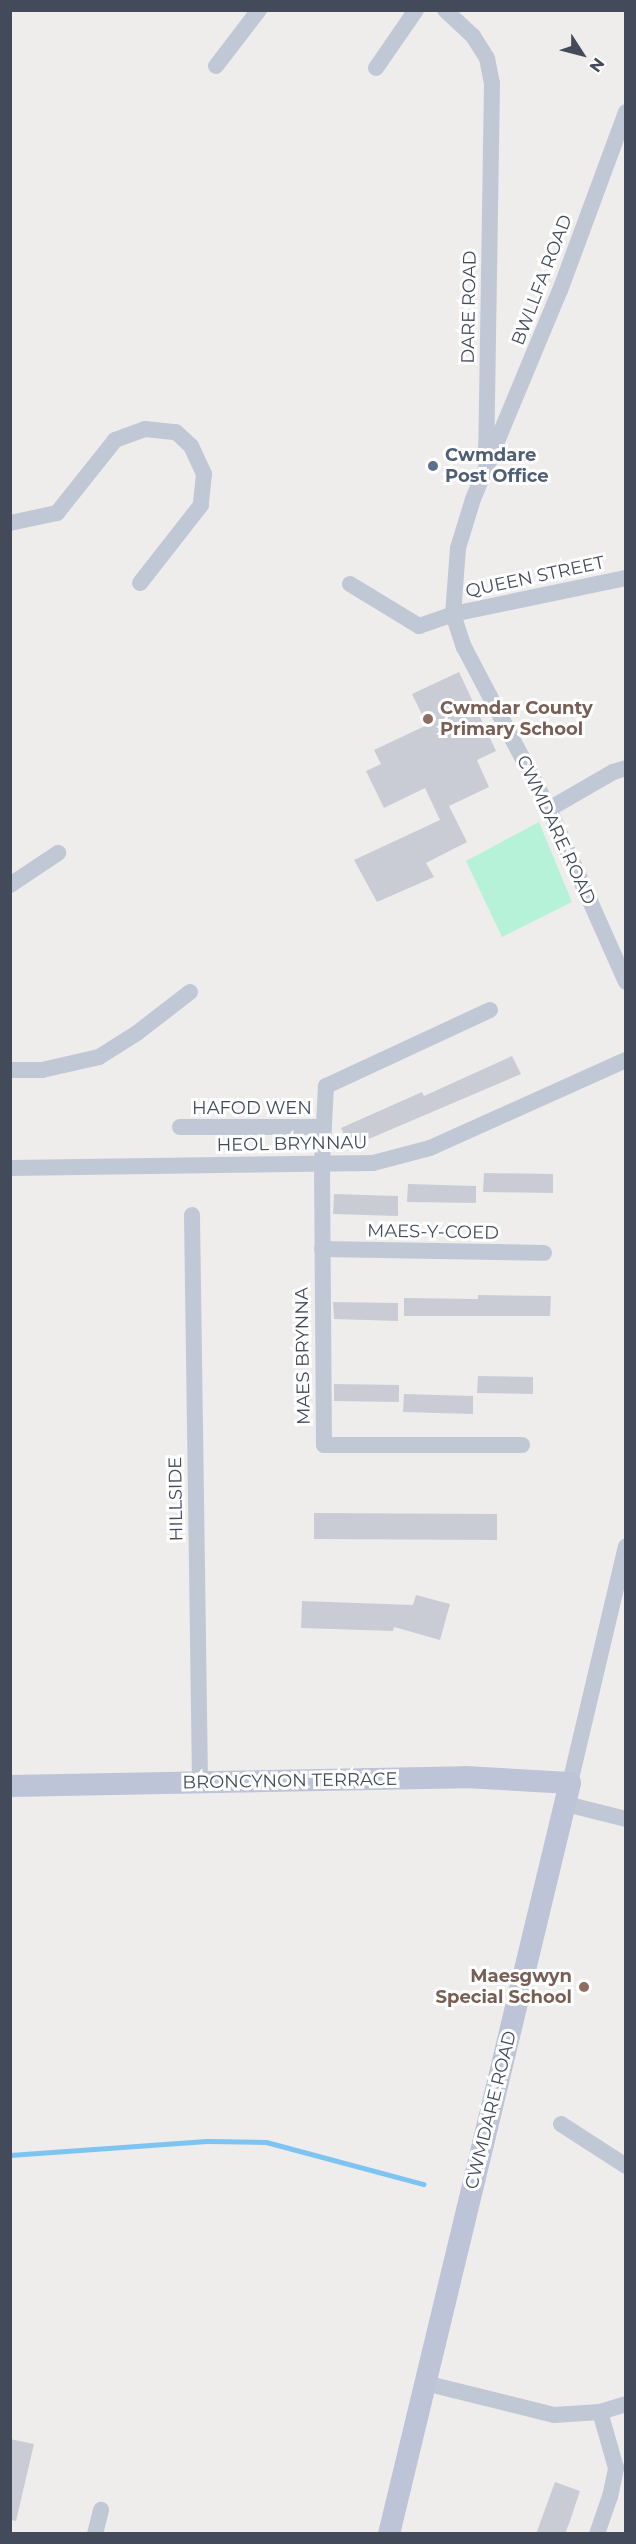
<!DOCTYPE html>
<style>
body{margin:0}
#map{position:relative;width:636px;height:2544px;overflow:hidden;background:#efecec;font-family:Montserrat,sans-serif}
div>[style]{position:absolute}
.green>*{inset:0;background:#b5f2d8}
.stream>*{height:5px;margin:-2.5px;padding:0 2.5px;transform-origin:2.5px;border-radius:2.5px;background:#7ec4f3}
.building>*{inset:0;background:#caccd5}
.street>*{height:16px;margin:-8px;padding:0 8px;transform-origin:8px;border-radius:8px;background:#c1c8d5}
.secondary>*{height:22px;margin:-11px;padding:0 11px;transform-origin:11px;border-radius:11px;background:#bdc4d7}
.dots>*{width:16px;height:16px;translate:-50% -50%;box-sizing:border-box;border:3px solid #fff;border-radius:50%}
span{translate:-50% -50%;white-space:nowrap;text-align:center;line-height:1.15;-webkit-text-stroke:6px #fff;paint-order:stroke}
.street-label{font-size:18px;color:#434b5b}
.service-label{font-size:18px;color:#4e5e75;font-weight:700}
.left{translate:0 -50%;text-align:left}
.education-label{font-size:18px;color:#785e54;font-weight:700}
.right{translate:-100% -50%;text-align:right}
.frame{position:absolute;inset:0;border:12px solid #434b5b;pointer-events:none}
.north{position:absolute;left:552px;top:24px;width:60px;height:60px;-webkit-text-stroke:4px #fff;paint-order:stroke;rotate:126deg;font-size:16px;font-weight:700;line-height:24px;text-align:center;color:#434b5b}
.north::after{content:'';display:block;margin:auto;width:21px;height:27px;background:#434b5b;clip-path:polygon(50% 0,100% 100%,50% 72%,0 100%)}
</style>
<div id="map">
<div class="green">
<i style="clip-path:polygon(539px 822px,572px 902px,502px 937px,466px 861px)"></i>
</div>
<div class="stream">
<i style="left:10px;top:2155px;width:197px;rotate:-4.1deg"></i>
<i style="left:207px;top:2141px;width:59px;rotate:1deg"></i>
<i style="left:266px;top:2142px;width:163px;rotate:15deg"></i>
</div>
<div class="building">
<i style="clip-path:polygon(459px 672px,496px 751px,477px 760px,489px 787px,449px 806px,467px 842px,426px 863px,434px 877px,377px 902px,354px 860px,440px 820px,425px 788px,384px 808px,366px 771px,381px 764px,374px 750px,427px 725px,412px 694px)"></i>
<i style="clip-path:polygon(512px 1056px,521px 1074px,350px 1147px,341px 1128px,422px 1092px,424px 1096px)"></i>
<i style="clip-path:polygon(484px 1173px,553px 1174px,553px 1193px,483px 1192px)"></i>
<i style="clip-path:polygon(408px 1184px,476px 1186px,476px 1203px,407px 1202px)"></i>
<i style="clip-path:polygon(334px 1194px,398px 1196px,398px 1216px,333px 1214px)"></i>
<i style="clip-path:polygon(478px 1295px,551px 1296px,550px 1316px,404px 1316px,404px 1298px,478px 1299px)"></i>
<i style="clip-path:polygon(333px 1302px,398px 1303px,398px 1321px,334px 1319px)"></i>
<i style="clip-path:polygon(478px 1376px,533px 1377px,533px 1394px,477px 1393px)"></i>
<i style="clip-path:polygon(334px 1384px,399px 1385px,399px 1402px,334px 1401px)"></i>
<i style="clip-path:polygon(404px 1394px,473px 1396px,473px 1414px,403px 1412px)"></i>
<i style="clip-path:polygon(314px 1513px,497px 1514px,497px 1540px,314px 1539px)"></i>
<i style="clip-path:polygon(416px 1595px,450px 1604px,440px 1640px,394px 1627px,393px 1631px,301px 1628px,302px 1601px,413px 1605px)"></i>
<i style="clip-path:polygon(10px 2439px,34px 2444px,16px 2521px,10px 2520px)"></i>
<i style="clip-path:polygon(555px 2482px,580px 2491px,570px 2521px,565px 2534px,536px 2534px)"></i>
</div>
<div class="street">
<i style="left:445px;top:10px;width:38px;rotate:43deg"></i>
<i style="left:473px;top:36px;width:26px;rotate:58deg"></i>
<i style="left:487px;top:58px;width:25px;rotate:79deg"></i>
<i style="left:492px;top:83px;width:364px;rotate:90.9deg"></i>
<i style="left:486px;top:447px;width:14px;rotate:73deg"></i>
<i style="left:216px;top:66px;width:71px;rotate:-52.5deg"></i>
<i style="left:376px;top:68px;width:70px;rotate:-55.4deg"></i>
<i style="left:626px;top:112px;width:190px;rotate:110.3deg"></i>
<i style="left:560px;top:290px;width:226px;rotate:112.6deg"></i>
<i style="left:473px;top:499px;width:51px;rotate:107deg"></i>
<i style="left:458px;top:548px;width:66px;rotate:94.3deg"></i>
<i style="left:453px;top:614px;width:35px;rotate:72deg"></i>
<i style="left:464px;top:647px;width:183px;rotate:62.3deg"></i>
<i style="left:549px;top:809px;width:189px;rotate:66deg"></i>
<i style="left:10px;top:523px;width:48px;rotate:-12deg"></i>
<i style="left:57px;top:513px;width:93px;rotate:-51.5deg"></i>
<i style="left:115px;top:440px;width:32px;rotate:-20deg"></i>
<i style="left:145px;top:429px;width:31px;rotate:6deg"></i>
<i style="left:176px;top:432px;width:21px;rotate:43deg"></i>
<i style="left:191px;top:446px;width:31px;rotate:65deg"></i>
<i style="left:204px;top:474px;width:31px;rotate:96deg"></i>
<i style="left:201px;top:505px;width:99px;rotate:128deg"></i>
<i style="left:350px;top:584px;width:81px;rotate:31.3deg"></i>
<i style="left:419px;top:626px;width:36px;rotate:-19deg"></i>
<i style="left:453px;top:614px;width:177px;rotate:-11.8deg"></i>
<i style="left:549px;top:809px;width:74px;rotate:-30deg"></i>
<i style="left:613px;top:772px;width:14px;rotate:-17deg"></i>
<i style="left:10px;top:885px;width:58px;rotate:-33.7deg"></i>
<i style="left:490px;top:1010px;width:181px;rotate:155.1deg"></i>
<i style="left:326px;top:1086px;width:77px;rotate:93deg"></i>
<i style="left:322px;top:1163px;width:282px;rotate:89.6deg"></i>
<i style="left:324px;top:1445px;width:198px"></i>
<i style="left:10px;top:1070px;width:32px"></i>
<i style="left:42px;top:1070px;width:58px;rotate:-12.8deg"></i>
<i style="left:99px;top:1057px;width:45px;rotate:-32.3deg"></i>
<i style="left:137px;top:1033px;width:67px;rotate:-37.7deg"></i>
<i style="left:180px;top:1127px;width:144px"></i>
<i style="left:10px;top:1168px;width:363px;rotate:-0.8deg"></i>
<i style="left:373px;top:1163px;width:59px;rotate:-14.7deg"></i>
<i style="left:430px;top:1148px;width:215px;rotate:-24.2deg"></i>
<i style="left:192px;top:1215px;width:568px;rotate:89.19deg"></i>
<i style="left:322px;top:1249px;width:222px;rotate:1deg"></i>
<i style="left:570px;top:1783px;width:243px;rotate:-76.7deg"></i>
<i style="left:566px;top:1804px;width:62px;rotate:14deg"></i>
<i style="left:561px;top:2124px;width:77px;rotate:32.9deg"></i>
<i style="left:425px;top:2383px;width:133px;rotate:13.9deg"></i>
<i style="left:554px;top:2415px;width:46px;rotate:-3.7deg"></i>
<i style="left:600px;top:2412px;width:27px;rotate:-17deg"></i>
<i style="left:95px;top:2534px;width:25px;rotate:-76deg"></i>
<i style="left:597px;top:2534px;width:39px;rotate:-71deg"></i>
<i style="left:610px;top:2497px;width:30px;rotate:-78deg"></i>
<i style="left:616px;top:2468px;width:58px;rotate:-105.9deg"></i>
</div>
<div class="secondary">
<i style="left:10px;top:1786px;width:455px;rotate:-1.1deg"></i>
<i style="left:465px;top:1777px;width:105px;rotate:3.3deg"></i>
<i style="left:570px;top:1783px;width:773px;rotate:103.55deg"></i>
</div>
<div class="dots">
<i style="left:433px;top:466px;background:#5c6f8a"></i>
<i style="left:428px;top:719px;background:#8d6e63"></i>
<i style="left:584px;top:1987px;background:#8d6e63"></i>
</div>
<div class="street-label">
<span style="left:542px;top:280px;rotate:-69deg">BWLLFA ROAD</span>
<span style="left:469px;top:307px;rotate:-89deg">DARE ROAD</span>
<span style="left:535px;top:577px;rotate:-12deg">QUEEN STREET</span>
<span style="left:556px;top:830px;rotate:65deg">CWMDARE ROAD</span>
<span style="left:252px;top:1108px">HAFOD WEN</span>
<span style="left:292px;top:1144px;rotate:-1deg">HEOL BRYNNAU</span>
<span style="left:433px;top:1232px;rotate:1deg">MAES-Y-COED</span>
<span style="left:303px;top:1356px;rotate:-91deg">MAES BRYNNA</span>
<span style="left:176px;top:1499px;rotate:-91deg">HILLSIDE</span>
<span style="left:290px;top:1781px;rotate:-1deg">BRONCYNON TERRACE</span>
<span style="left:491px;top:2110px;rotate:-76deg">CWMDARE ROAD</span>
</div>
<div class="service-label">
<span class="left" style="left:445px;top:466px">Cwmdare<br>Post Office</span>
</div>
<div class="education-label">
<span class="left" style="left:440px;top:719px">Cwmdar County<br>Primary School</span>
<span class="right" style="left:572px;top:1987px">Maesgwyn<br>Special School</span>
</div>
<div class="frame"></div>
<div class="north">N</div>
</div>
